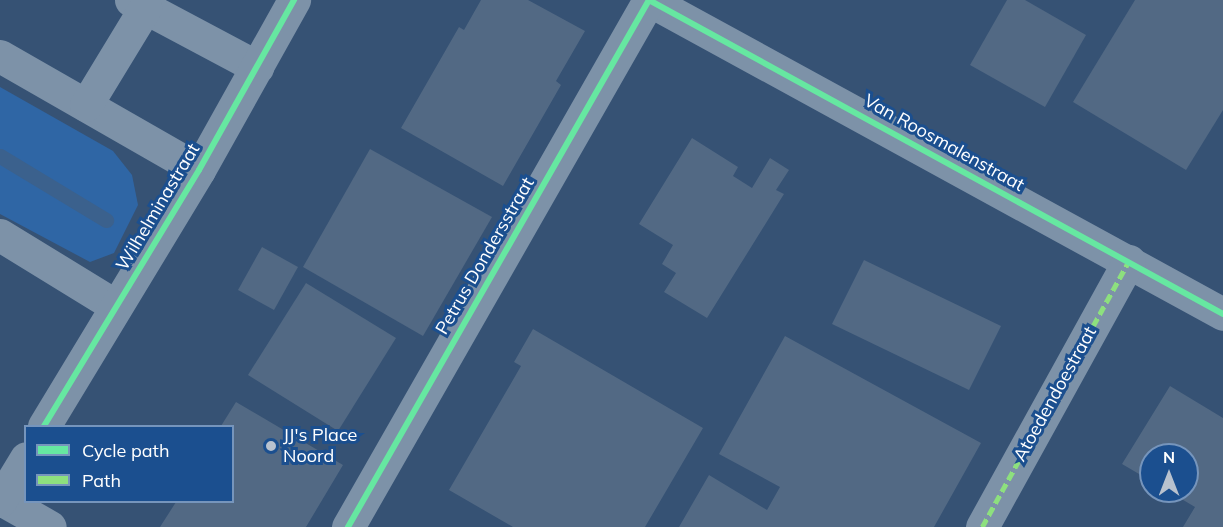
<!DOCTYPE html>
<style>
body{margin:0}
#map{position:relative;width:1223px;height:527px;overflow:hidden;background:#365274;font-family:Mulish,sans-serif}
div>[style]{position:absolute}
.green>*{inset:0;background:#2f66a5}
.stream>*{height:15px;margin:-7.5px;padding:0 7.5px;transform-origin:7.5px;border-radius:7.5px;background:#3b618d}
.building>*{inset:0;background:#526984}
.minor>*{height:33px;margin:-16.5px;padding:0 16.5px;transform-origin:16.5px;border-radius:16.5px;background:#7d92a8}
.quiet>*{height:4.5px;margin-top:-2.25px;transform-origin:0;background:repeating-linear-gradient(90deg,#8de07e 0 9px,transparent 0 13.5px)}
.cycleway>*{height:6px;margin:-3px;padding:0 3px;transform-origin:3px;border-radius:3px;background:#66e7a1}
.dots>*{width:16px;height:16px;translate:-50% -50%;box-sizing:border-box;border:3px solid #1b4f8f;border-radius:50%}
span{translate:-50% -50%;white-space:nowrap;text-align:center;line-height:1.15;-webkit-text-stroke:6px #1b4f8f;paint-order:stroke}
.street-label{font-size:18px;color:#fff}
.poi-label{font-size:18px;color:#fff}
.left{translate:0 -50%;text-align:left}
.legend{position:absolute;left:24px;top:425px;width:210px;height:78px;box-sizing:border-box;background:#1b4f8f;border:2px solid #7695bc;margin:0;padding:8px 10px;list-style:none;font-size:18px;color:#fff}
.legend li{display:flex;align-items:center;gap:12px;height:30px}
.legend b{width:30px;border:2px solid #7695bc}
.north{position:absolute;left:1139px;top:443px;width:60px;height:60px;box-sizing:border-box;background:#1b4f8f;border:2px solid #7695bc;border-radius:50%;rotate:0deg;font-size:16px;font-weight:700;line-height:24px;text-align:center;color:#fff}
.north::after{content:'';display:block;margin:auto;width:21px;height:27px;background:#b9c2ce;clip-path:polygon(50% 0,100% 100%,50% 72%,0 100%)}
</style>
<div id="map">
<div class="green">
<i style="clip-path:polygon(0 87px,113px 151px,132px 175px,138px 205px,114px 253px,90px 262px,0 214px)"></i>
</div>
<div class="stream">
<i style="left:0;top:156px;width:124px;rotate:31.1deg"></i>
</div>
<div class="building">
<i style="clip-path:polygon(481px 0,528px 0,585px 31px,556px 81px,561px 85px,503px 186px,401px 128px,459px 27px,464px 30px)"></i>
<i style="clip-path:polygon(1007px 0,1025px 0,1086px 35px,1045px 107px,970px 65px)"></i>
<i style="clip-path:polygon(1135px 0,1223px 0,1223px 110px,1186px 170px,1073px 102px)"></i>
<i style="clip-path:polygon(692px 138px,738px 167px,733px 176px,752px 188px,770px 158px,789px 170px,776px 190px,784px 194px,707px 318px,664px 292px,676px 273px,662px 264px,673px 245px,639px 224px)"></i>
<i style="clip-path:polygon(370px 149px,492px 217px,423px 336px,303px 267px)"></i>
<i style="clip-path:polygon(262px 247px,298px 267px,274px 310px,238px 290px)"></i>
<i style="clip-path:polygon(864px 260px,1001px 326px,969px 390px,832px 324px)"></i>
<i style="clip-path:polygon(306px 283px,396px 338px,338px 431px,248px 375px)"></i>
<i style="clip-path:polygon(533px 329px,703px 428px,645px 527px,513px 527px,449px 490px,521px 366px,514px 362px)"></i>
<i style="clip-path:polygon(785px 336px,981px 443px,934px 527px,679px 527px,709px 475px,767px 510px,780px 487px,719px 454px)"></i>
<i style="clip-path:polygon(1170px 386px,1223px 418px,1223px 527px,1183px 527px,1195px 507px,1168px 491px,1187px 491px,1187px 455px,1151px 455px,1151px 481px,1122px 464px)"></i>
<i style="clip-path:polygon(236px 402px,343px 465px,306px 527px,160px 527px,176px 502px,232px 502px,232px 426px,221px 426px)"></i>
</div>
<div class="minor">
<i style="left:131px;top:0;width:143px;rotate:28deg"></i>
<i style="left:649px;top:0;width:654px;rotate:28.68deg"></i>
<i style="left:0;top:56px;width:229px;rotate:29.8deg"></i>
<i style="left:86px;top:105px;width:114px;rotate:-58.7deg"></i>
<i style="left:0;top:235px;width:136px;rotate:31.5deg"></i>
<i style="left:44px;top:426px;width:299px;rotate:-58.8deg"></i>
<i style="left:199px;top:170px;width:195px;rotate:-60.8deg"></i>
<i style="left:1px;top:499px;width:56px;rotate:29.7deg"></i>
<i style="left:0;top:501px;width:50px;rotate:-58.8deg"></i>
<i style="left:348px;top:527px;width:607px;rotate:-60.27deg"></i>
<i style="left:982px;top:527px;width:304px;rotate:-61.1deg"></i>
</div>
<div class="quiet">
<i style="left:982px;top:527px;width:304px;rotate:-61.1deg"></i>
</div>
<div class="cycleway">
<i style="left:649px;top:0;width:654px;rotate:28.68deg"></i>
<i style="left:44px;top:426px;width:299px;rotate:-58.8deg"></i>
<i style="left:199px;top:170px;width:195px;rotate:-60.8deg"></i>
<i style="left:348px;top:527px;width:607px;rotate:-60.27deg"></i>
</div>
<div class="dots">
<i style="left:271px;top:446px;background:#b9c2ce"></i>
</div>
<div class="street-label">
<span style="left:944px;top:143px;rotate:29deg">Van Roosmalenstraat</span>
<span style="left:158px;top:207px;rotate:-59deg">Wilhelminastraat</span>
<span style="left:485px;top:256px;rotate:-60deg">Petrus Dondersstraat</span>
<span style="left:1055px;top:394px;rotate:-61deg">Atoedendoestraat</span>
</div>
<div class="poi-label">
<span class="left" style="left:283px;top:446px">JJ's Place<br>Noord</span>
</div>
<ul class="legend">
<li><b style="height:8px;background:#66e7a1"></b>Cycle path</li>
<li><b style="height:8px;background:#8de07e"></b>Path</li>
</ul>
<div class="north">N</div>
</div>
